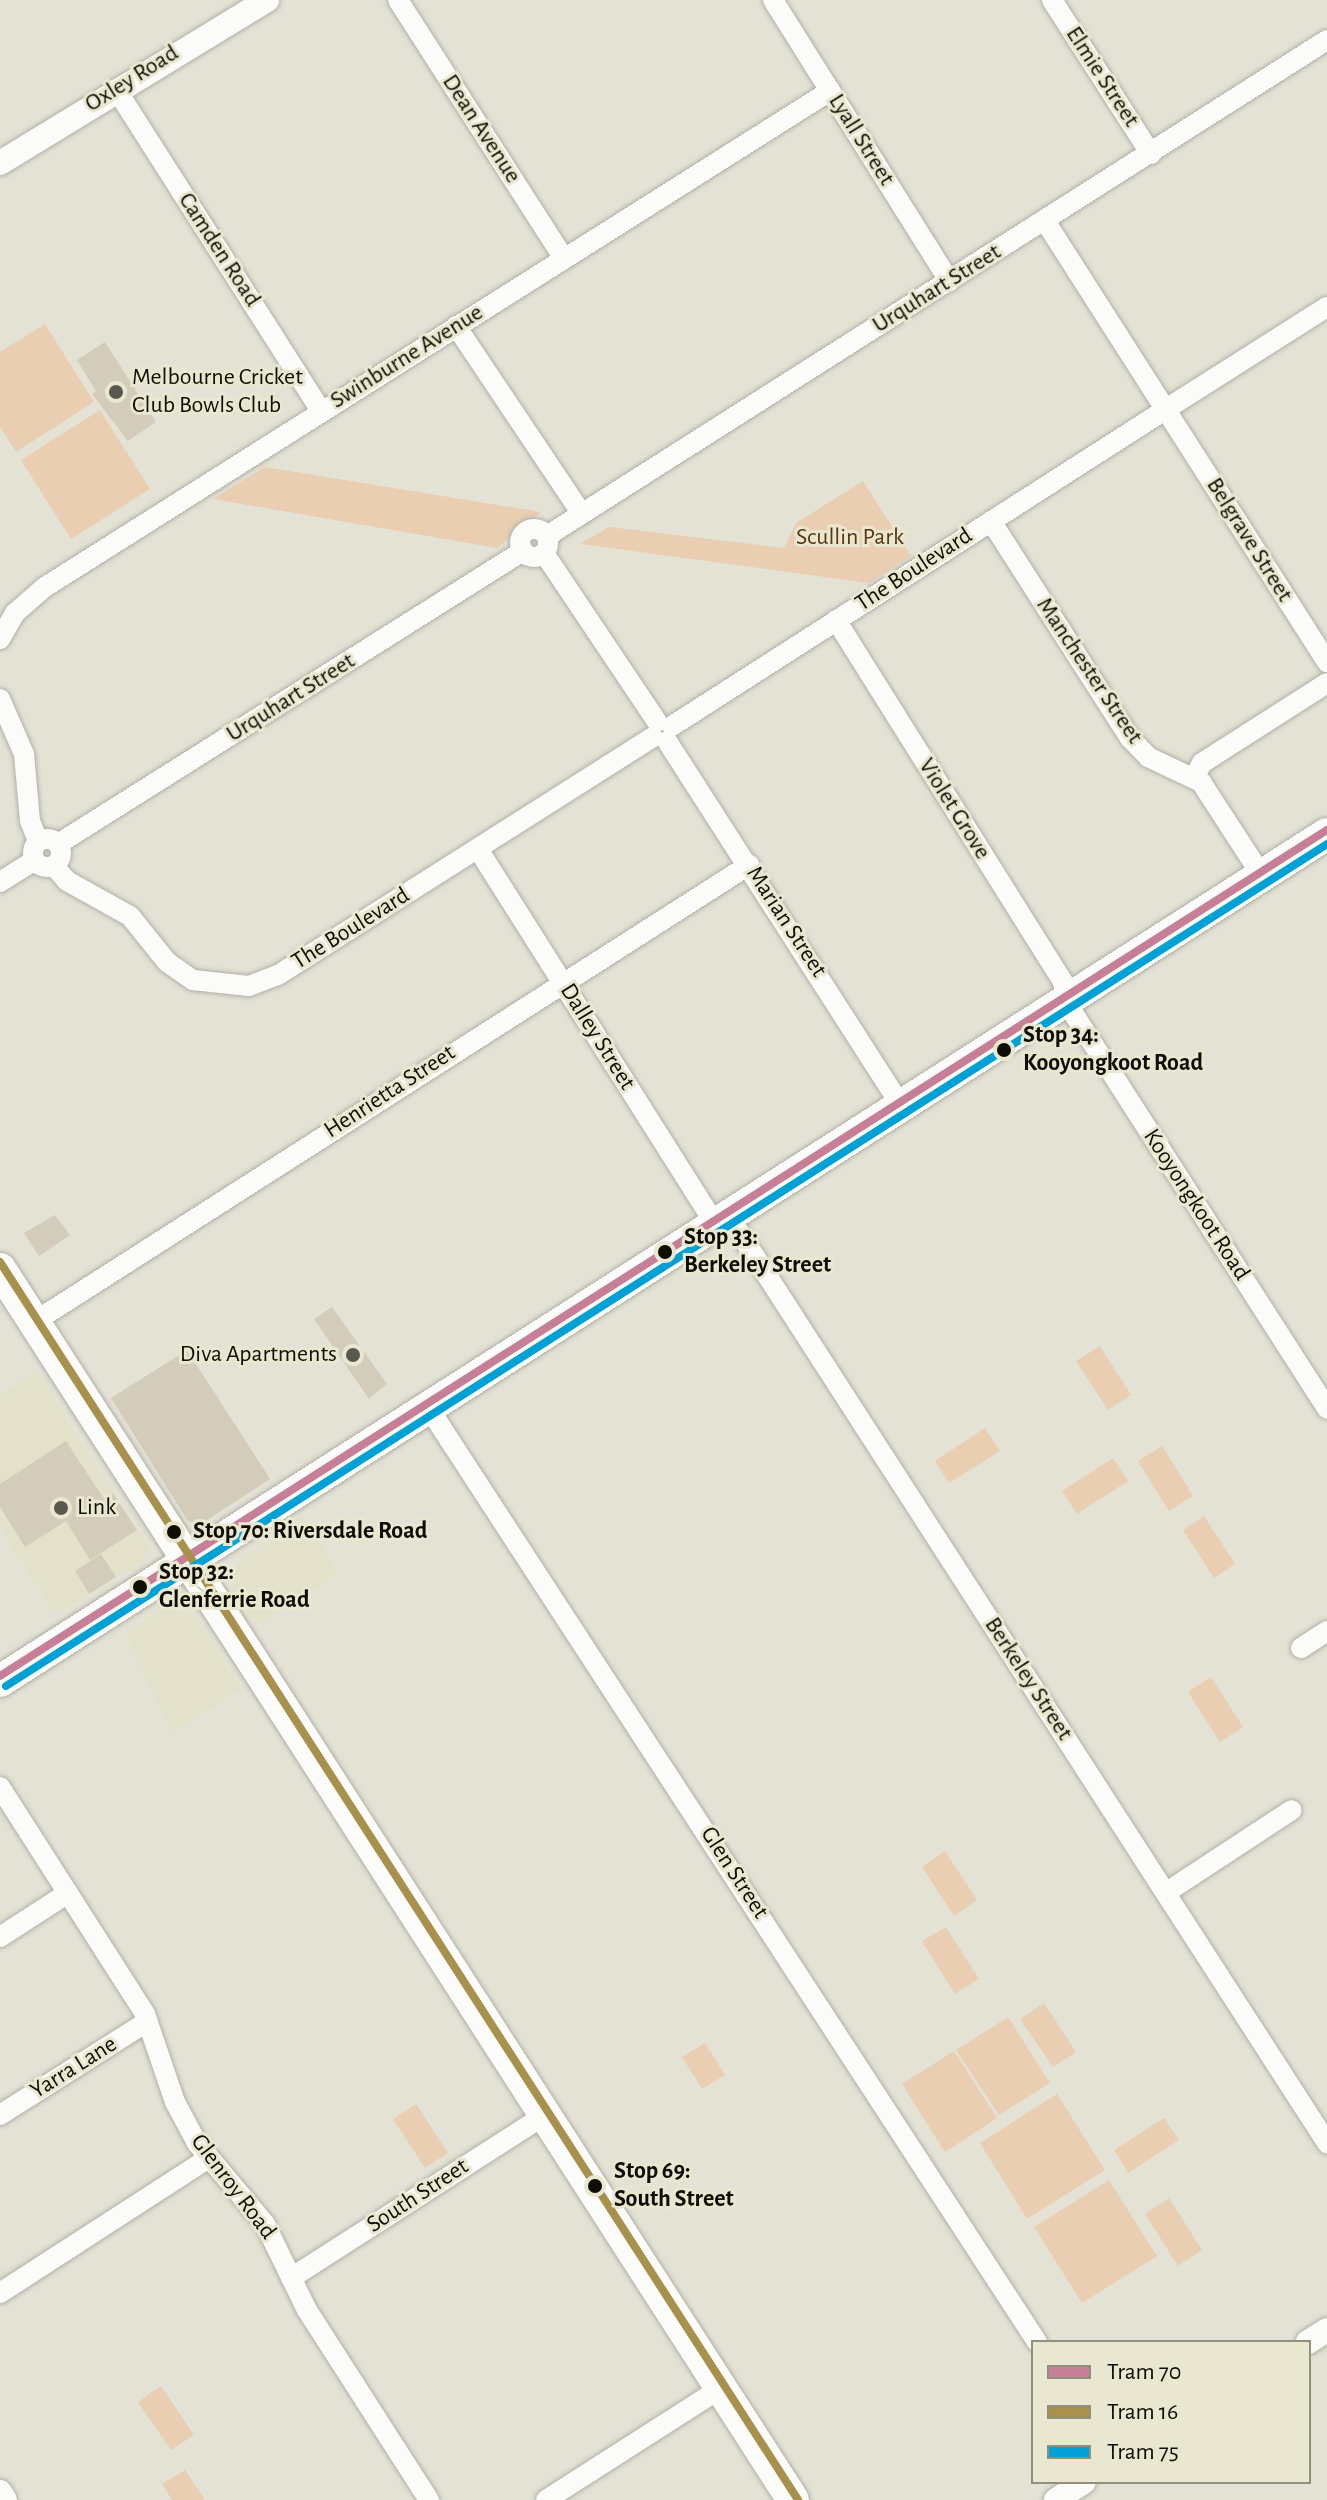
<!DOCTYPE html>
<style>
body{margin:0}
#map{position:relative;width:1327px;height:2500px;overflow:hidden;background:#e3e2d5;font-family:"Alegreya Sans",sans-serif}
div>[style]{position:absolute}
.built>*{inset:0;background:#e3e1ca}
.green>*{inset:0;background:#eaceb2}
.building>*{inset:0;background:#d3ccbb}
.roads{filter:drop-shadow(0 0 2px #b2b1a7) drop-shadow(0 0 2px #b2b1a7)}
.minor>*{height:20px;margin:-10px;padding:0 10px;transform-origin:10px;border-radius:10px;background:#fbfbf9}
.minor>.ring{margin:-10px;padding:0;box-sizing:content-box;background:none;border:20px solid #fbfbf9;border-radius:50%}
.tertiary>*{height:24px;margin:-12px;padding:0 12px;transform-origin:12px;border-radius:12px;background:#fbfbf9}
.primary>*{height:32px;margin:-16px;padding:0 16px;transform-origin:16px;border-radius:16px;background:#fbfbf9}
.tram>*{height:2px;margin:-1px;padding:0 1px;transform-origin:1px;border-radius:1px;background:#cccbc7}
.tram-1>*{height:8px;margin:-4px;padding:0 4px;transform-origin:4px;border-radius:4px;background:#c77f97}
.tram-2>*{height:8px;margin:-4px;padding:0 4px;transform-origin:4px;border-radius:4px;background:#a8914c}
.tram-3>*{height:8px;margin:-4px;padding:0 4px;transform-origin:4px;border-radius:4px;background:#01a1d5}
.dots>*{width:22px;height:22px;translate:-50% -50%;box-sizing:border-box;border:4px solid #e9e7cf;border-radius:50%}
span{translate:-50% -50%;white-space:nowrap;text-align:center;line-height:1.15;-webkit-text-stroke:6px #e9e7cf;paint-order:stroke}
.street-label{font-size:24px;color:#0e0e06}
.poi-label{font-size:24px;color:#0e0e06}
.left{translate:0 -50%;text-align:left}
.right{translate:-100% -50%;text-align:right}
.park-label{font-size:24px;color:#5a3613}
.stop-label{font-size:24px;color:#0e0e06;font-weight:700}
.legend{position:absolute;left:1031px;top:2340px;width:280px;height:144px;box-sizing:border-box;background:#e9e7cf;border:2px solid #91907f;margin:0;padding:10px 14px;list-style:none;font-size:24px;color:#0e0e06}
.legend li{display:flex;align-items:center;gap:16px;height:40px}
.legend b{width:40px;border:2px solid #91907f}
</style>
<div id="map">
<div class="built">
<i style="clip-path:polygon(36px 1372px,147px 1546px,144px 1559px,56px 1615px,0 1527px,0 1395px)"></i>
<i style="clip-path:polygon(302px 1516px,339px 1573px,257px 1625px,234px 1588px,234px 1567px)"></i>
<i style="clip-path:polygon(165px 1608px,192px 1614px,241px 1689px,173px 1732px,125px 1633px)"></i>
</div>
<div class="green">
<i style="clip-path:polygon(45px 324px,94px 402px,16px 452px,0 427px,0 352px)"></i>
<i style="clip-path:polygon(100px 410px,150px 489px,71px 539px,21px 460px)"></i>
<i style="clip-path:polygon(265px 467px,541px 512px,497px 548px,213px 499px)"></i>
<i style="clip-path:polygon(863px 481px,911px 556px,869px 583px,580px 544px,609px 527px,784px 548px,796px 523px)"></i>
<i style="clip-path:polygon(1100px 1346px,1131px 1395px,1108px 1410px,1076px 1361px)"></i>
<i style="clip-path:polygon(985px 1428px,1000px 1451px,949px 1483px,935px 1461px)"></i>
<i style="clip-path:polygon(1162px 1446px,1193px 1496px,1169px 1511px,1138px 1461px)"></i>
<i style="clip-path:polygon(1113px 1458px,1128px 1481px,1077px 1514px,1062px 1491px)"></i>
<i style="clip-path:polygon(1204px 1516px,1235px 1564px,1214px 1578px,1183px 1530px)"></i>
<i style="clip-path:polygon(1211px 1677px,1243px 1727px,1220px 1742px,1188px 1692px)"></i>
<i style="clip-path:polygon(945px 1851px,977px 1900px,954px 1916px,922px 1867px)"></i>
<i style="clip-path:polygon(946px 1927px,979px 1979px,955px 1994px,922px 1941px)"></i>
<i style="clip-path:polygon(1044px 2003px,1076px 2052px,1053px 2067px,1020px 2019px)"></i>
<i style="clip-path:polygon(1008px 2017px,1050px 2083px,999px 2115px,956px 2050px)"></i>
<i style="clip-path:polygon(705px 2043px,725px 2075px,702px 2089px,682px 2057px)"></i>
<i style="clip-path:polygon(954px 2051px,997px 2118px,945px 2152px,902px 2084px)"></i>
<i style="clip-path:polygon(1057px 2094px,1105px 2170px,1027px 2219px,980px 2143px)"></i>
<i style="clip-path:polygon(416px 2104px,448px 2153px,425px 2168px,393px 2119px)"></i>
<i style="clip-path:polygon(1164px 2118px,1179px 2140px,1128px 2173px,1114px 2150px)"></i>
<i style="clip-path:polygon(1109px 2180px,1157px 2256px,1082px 2303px,1034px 2227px)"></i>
<i style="clip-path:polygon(1169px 2198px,1202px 2250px,1178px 2266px,1145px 2214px)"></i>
<i style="clip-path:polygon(161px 2386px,194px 2435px,171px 2450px,138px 2402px)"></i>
<i style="clip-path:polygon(185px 2470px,205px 2500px,172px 2500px,162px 2484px)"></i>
</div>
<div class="building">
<i style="clip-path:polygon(105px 342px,156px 422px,128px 441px,92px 394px,96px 391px,77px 360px)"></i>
<i style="clip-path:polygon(55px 1215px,70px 1235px,39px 1256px,24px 1233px)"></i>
<i style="clip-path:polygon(332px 1307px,387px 1384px,369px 1399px,314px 1319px)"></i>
<i style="clip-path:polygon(187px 1350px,270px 1479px,201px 1524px,188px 1521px,111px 1398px)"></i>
<i style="clip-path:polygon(66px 1441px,104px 1499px,113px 1493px,137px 1530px,90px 1560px,66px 1521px,25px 1547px,0 1507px,0 1484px)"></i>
<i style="clip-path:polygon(101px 1554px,116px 1577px,89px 1594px,75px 1571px)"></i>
</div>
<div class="roads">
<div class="minor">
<i style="left:398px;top:0;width:305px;rotate:57.3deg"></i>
<i style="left:773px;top:0;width:332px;rotate:57.9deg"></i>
<i style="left:1052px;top:0;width:183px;rotate:57.3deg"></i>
<i style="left:116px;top:89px;width:382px;rotate:57.5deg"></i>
<i style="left:1045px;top:221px;width:214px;rotate:57.4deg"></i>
<i style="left:456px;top:326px;width:226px;rotate:56.2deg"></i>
<i style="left:1174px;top:404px;width:181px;rotate:-32.4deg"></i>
<i style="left:1171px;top:418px;width:290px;rotate:57.4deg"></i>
<i style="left:991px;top:521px;width:256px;rotate:57.4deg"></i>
<i style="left:1129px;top:737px;width:28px;rotate:46deg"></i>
<i style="left:1148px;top:757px;width:59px;rotate:25.3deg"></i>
<i style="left:1201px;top:782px;width:112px;rotate:57deg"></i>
<i class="ring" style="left:520px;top:529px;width:8px;height:8px"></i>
<i style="left:547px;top:536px;width:924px;rotate:-32.45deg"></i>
<i style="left:544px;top:553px;width:203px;rotate:56.2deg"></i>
<i style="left:836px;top:620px;width:427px;rotate:57.9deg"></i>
<i style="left:1063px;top:982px;width:24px;rotate:78deg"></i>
<i style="left:1068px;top:1005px;width:480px;rotate:57.3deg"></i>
<i style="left:0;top:639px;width:30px;rotate:-60deg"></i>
<i style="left:15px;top:613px;width:40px;rotate:-41deg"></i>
<i style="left:45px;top:587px;width:929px;rotate:-32.29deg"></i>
<i style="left:0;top:699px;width:60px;rotate:66.4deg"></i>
<i style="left:24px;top:754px;width:67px;rotate:84.9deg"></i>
<i style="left:30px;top:821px;width:22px;rotate:68deg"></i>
<i style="left:672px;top:726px;width:576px;rotate:-32.67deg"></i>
<i style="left:667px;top:741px;width:433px;rotate:57.3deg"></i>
<i style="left:1195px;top:776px;width:15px;rotate:-62deg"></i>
<i style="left:1202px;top:763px;width:148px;rotate:-32.6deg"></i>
<i class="ring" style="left:33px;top:839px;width:8px;height:8px"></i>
<i style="left:58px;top:844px;width:550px;rotate:-32.22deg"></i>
<i style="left:478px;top:849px;width:444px;rotate:57.7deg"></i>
<i style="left:54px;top:866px;width:20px;rotate:49deg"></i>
<i style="left:67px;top:881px;width:72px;rotate:29.1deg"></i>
<i style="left:130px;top:916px;width:59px;rotate:51.2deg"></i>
<i style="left:167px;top:962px;width:32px;rotate:35deg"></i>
<i style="left:193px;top:980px;width:56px;rotate:6.1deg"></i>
<i style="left:249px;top:986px;width:31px;rotate:-21deg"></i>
<i style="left:278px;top:975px;width:444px;rotate:-32.4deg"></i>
<i style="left:0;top:882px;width:40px;rotate:-32deg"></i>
<i style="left:728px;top:1215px;width:1105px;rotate:57.16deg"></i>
<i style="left:34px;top:1322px;width:849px;rotate:-32.59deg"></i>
<i style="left:428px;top:1407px;width:1116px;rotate:56.92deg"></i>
<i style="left:1301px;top:1648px;width:31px;rotate:-33deg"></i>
<i style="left:0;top:1787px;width:269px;rotate:57.4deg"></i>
<i style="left:145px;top:2014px;width:93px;rotate:71.2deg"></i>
<i style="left:175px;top:2102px;width:47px;rotate:61.8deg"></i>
<i style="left:197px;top:2143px;width:106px;rotate:50deg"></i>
<i style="left:265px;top:2224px;width:96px;rotate:64deg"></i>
<i style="left:307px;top:2310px;width:226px;rotate:57.3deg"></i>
<i style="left:1167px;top:1892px;width:149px;rotate:-33.3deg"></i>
<i style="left:0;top:1937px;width:81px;rotate:-32.9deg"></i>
<i style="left:0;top:2115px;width:175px;rotate:-32.4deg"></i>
<i style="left:291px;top:2278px;width:302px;rotate:-32.7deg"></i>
<i style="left:0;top:2293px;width:247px;rotate:-32.9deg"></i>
<i style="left:546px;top:2500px;width:208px;rotate:-32.6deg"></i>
</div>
<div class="tertiary">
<i style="left:0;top:163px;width:313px;rotate:-31.4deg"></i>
<i style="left:1308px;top:2342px;width:22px;rotate:-32deg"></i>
<i style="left:0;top:2492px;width:9px;rotate:58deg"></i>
<i style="left:1056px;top:2500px;width:33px;rotate:-33deg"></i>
</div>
<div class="primary">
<i style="left:0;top:1269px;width:1464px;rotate:57.21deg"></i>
<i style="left:0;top:1681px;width:1574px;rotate:-32.55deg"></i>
</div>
</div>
<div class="tram">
<i style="left:139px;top:1587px;width:24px;rotate:-24deg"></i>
<i style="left:161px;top:1577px;width:26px;rotate:2deg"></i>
<i style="left:187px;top:1578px;width:44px;rotate:39.5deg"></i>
</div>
<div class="tram-1">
<i style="left:0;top:1676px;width:1574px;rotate:-32.52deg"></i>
</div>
<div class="tram-2">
<i style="left:0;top:1262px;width:1473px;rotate:57.19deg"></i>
</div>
<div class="tram-3">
<i style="left:6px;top:1686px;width:1567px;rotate:-32.51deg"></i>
</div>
<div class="dots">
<i style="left:116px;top:392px;background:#59584e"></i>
<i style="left:1004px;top:1050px;background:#0e0e06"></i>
<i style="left:665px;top:1252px;background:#0e0e06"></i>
<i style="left:353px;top:1355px;background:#59584e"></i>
<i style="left:61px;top:1508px;background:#59584e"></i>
<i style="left:174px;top:1532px;background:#0e0e06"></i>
<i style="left:140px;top:1587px;background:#0e0e06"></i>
<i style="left:595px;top:2186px;background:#0e0e06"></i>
</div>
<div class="street-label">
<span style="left:1102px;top:77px;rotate:57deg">Elmie Street</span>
<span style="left:132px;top:79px;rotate:-32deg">Oxley Road</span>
<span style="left:481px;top:129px;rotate:57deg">Dean Avenue</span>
<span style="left:861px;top:140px;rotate:58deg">Lyall Street</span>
<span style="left:219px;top:250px;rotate:57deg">Camden Road</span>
<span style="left:937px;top:289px;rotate:-32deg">Urquhart Street</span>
<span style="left:407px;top:357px;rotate:-32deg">Swinburne Avenue</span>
<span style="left:1249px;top:540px;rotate:58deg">Belgrave Street</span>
<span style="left:914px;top:570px;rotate:-33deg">The Boulevard</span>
<span style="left:1089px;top:671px;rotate:56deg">Manchester Street</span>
<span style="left:291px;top:698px;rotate:-32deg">Urquhart Street</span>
<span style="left:954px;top:809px;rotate:58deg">Violet Grove</span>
<span style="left:786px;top:922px;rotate:57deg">Marian Street</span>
<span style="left:351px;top:929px;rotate:-32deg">The Boulevard</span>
<span style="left:597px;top:1037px;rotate:58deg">Dalley Street</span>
<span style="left:390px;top:1092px;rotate:-33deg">Henrietta Street</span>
<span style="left:1196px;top:1205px;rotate:57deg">Kooyongkoot Road</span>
<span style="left:1028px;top:1679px;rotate:57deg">Berkeley Street</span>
<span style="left:734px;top:1873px;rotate:57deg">Glen Street</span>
<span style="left:74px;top:2068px;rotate:-32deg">Yarra Lane</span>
<span style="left:233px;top:2187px;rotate:53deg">Glenroy Road</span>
<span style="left:418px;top:2196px;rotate:-33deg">South Street</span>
</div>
<div class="poi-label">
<span class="left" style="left:132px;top:392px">Melbourne Cricket<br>Club Bowls Club</span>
<span class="right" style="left:337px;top:1355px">Diva Apartments</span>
<span class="left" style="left:77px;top:1508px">Link</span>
</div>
<div class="park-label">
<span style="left:850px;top:538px">Scullin Park</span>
</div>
<div class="stop-label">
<span class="left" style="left:1023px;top:1050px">Stop 34:<br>Kooyongkoot Road</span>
<span class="left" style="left:684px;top:1252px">Stop 33:<br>Berkeley Street</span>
<span class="left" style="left:193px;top:1532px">Stop 70: Riversdale Road</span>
<span class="left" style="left:159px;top:1587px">Stop 32:<br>Glenferrie Road</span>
<span class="left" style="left:614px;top:2186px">Stop 69:<br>South Street</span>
</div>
<ul class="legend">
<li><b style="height:10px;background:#c77f97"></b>Tram 70</li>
<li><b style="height:10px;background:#a8914c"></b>Tram 16</li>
<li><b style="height:10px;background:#01a1d5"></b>Tram 75</li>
</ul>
</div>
